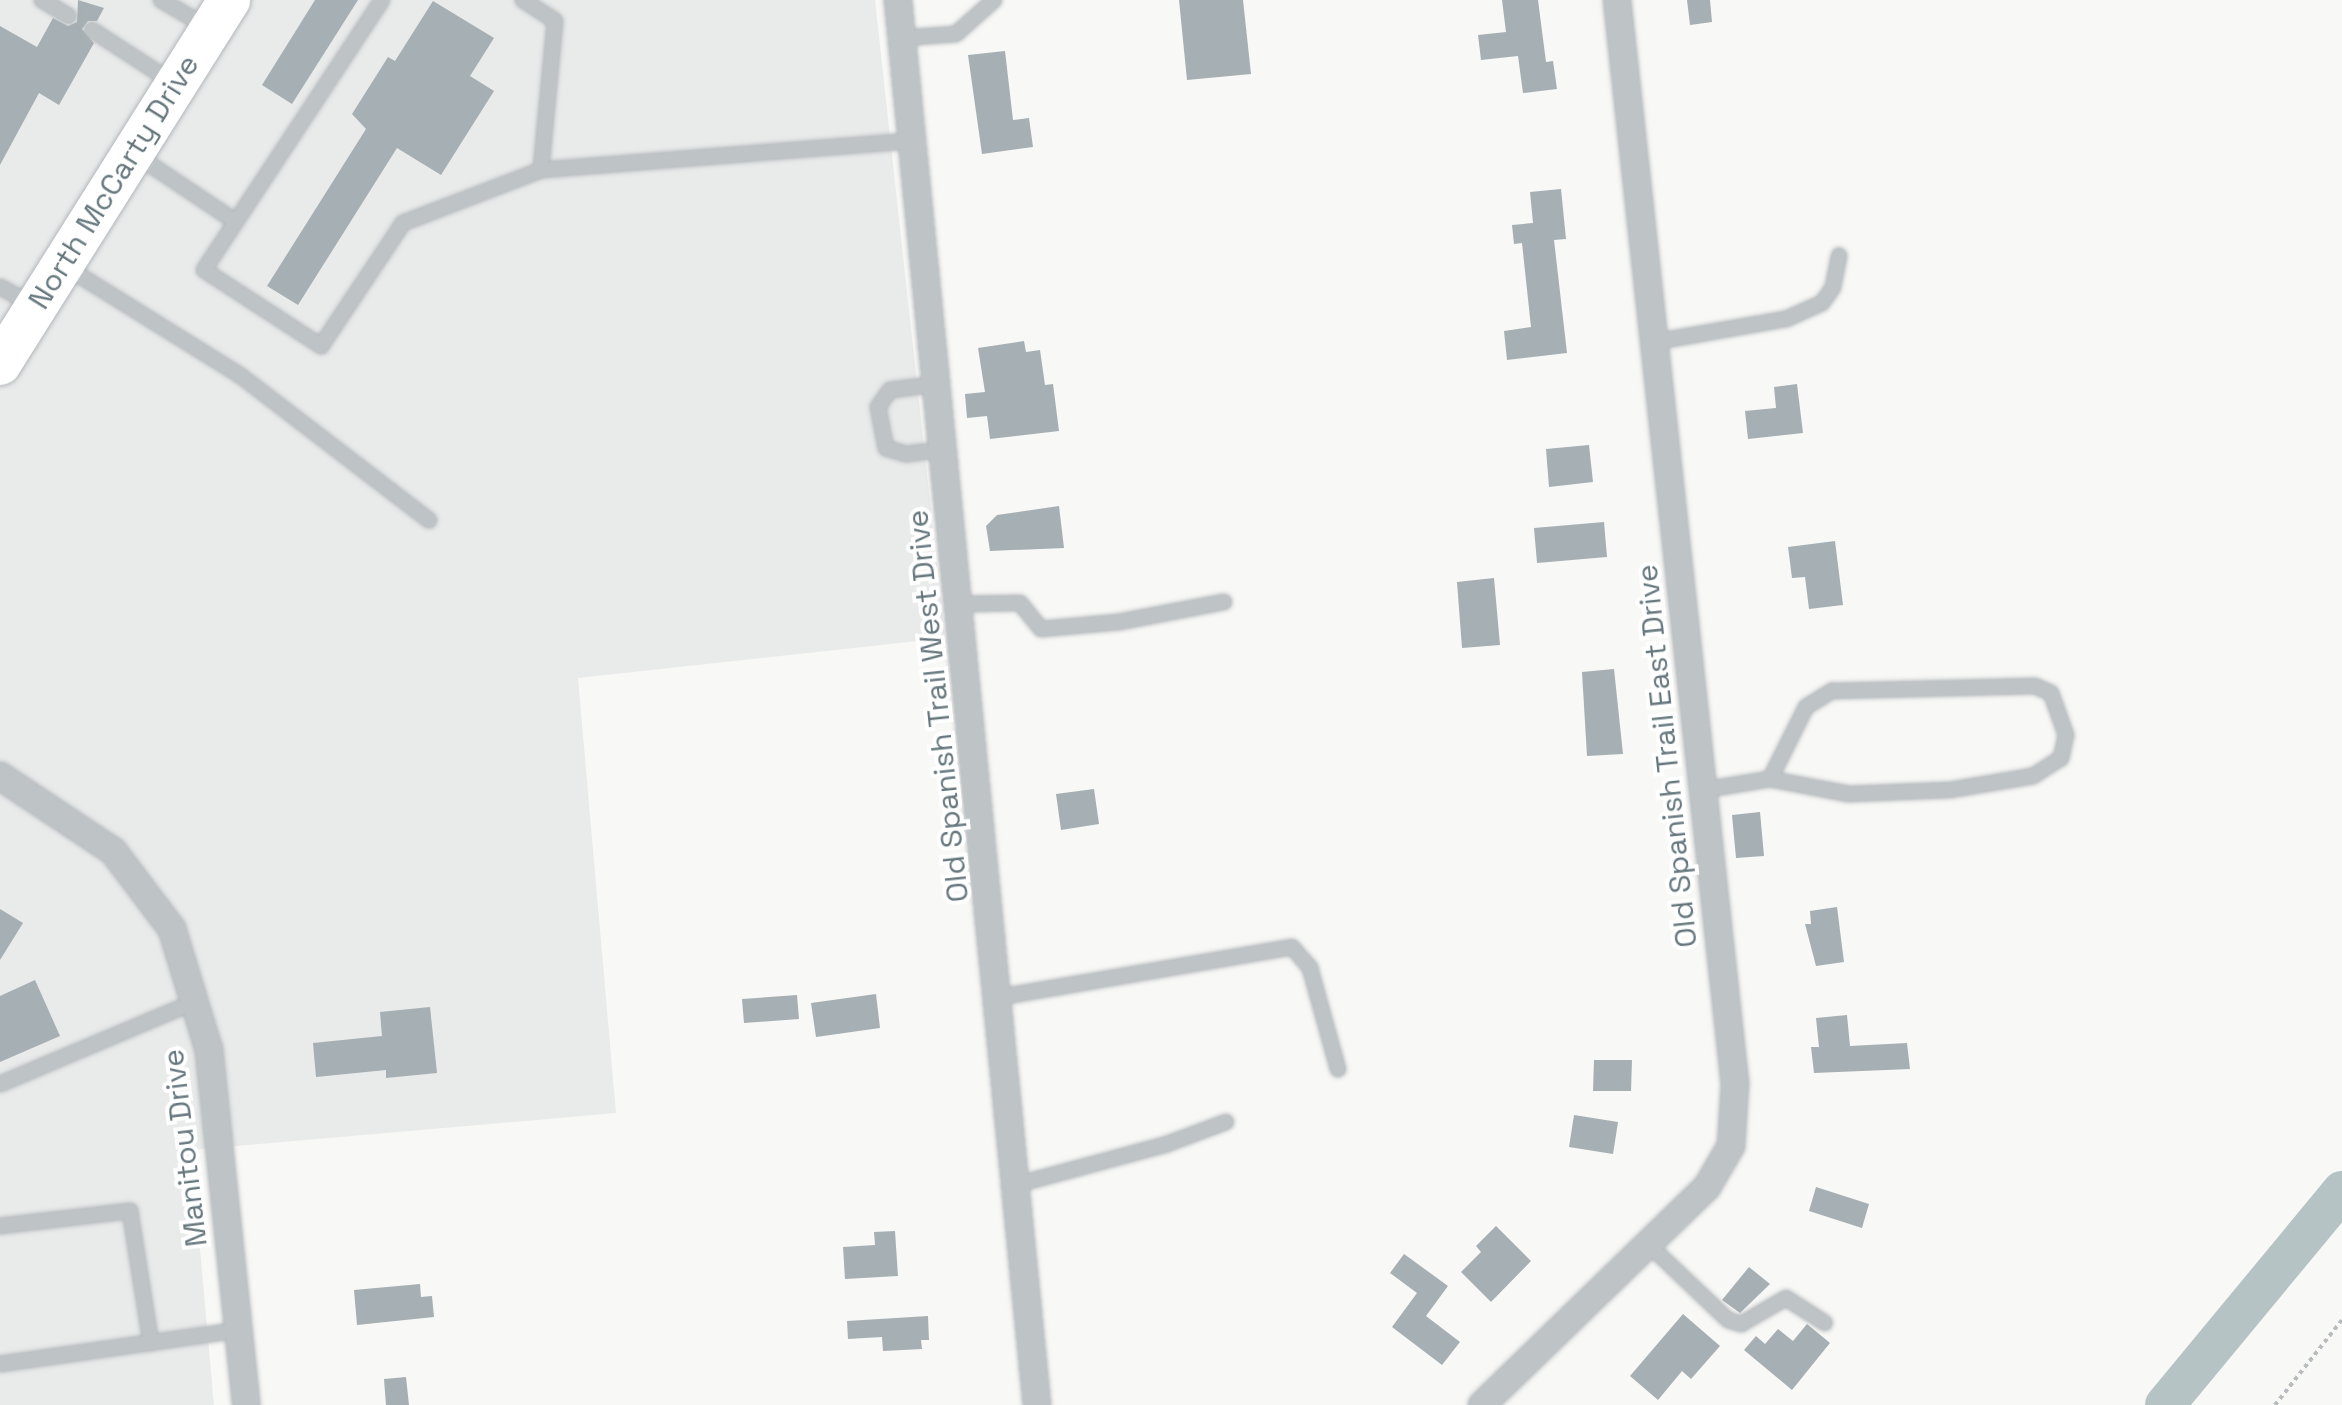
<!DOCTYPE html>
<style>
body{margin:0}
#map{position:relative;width:2342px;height:1405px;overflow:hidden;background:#f8f8f6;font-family:"Space Grotesk",sans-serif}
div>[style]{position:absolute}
.built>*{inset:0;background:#e9eaea}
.river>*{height:40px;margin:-20px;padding:0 20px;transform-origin:20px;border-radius:20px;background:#b6c3c5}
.building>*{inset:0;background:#a6afb3}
.path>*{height:4px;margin-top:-2px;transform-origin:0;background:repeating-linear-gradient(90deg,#b8bcbe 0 4px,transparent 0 8px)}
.roads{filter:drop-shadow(0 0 2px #b2b7ba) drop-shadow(0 0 2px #b2b7ba)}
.lane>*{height:14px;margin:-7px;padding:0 7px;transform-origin:7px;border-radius:7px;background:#bec3c5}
.street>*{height:26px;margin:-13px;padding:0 13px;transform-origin:13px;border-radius:13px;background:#bec3c5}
.primary>*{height:42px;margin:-21px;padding:0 21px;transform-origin:21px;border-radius:21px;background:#fff}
span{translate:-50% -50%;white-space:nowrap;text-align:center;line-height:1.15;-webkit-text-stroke:8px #fff;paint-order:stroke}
.street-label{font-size:30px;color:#66787e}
</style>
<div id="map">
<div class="built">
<i style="clip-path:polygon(0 0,875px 0,945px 638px,578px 678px,616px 1113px,191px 1150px,214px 1405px,0 1405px)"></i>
</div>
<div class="river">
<i style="left:2165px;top:1405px;width:278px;rotate:-50.4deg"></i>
</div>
<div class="building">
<i style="clip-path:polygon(78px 0,104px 8px,97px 21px,88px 21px,82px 29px,94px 43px,59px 105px,39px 93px,0 165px,0 26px,37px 47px,53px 18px,68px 26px,77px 22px)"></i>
<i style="clip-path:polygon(315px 0,358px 0,292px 104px,262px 85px)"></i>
<i style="clip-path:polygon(1179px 0,1243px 0,1251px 74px,1187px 80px)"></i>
<i style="clip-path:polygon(1502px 0,1538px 0,1546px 62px,1553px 61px,1557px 89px,1523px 93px,1518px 56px,1481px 60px,1478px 35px,1506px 32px)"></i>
<i style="clip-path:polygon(1687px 0,1710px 0,1712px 22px,1690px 25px)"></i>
<i style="clip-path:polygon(433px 1px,494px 38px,470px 76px,494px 91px,441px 175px,397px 148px,298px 305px,267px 286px,366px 129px,352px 114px,388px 57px,395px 61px)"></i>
<i style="clip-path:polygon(1005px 51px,1013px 120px,1029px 118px,1033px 147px,982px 154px,968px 55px)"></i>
<i style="clip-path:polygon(1561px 189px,1566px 239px,1554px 240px,1567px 353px,1507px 360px,1504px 331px,1531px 327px,1522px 243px,1514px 244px,1512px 225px,1533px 223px,1530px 192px)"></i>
<i style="clip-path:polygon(1024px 341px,1026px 352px,1040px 350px,1045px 385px,1053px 384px,1059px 431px,990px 439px,987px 416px,967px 418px,965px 394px,985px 392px,978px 348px)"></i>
<i style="clip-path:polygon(1797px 384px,1803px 433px,1748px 439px,1745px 411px,1776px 408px,1774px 387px)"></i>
<i style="clip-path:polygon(1589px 445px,1593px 482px,1549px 487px,1546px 449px)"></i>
<i style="clip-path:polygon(1059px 506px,1064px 548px,990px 551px,986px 526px,997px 515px)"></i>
<i style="clip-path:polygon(1604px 522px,1607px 557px,1537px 563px,1534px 528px)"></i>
<i style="clip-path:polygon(1835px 541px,1843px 605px,1809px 609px,1805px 577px,1792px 578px,1788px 547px)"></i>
<i style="clip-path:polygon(1494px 578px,1500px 645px,1462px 648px,1457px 582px)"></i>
<i style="clip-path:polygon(1614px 669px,1623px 754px,1587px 756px,1582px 672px)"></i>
<i style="clip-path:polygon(1094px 789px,1099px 824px,1061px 830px,1056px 794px)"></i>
<i style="clip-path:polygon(1760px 812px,1764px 856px,1736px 858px,1732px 815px)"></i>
<i style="clip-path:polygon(1837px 907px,1844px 962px,1816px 966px,1805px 924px,1811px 924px,1810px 911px)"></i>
<i style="clip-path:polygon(0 909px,23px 923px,0 960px)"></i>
<i style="clip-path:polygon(35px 980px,60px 1036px,0 1062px,0 996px)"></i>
<i style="clip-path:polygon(876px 994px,880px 1028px,816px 1037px,811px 1003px)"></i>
<i style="clip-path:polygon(797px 995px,799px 1019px,744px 1023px,742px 999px)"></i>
<i style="clip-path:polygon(430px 1007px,437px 1073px,386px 1078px,386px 1070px,316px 1077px,313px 1043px,382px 1036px,380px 1012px)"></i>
<i style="clip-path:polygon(1847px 1015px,1850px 1046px,1907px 1043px,1910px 1069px,1814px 1073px,1811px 1047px,1819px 1047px,1816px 1018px)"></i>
<i style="clip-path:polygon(1594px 1060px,1632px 1060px,1631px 1091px,1593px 1091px)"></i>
<i style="clip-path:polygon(1574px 1115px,1618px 1122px,1613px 1154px,1569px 1147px)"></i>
<i style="clip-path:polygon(1816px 1187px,1869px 1204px,1862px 1228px,1809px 1211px)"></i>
<i style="clip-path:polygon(1496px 1226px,1531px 1261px,1491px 1302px,1461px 1272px,1481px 1252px,1476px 1246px)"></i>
<i style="clip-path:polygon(895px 1231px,898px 1276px,845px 1279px,843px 1247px,875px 1245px,874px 1232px)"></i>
<i style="clip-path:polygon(1404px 1254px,1448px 1286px,1426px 1316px,1460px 1342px,1442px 1365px,1392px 1327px,1417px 1293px,1390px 1273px)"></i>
<i style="clip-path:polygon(1749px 1267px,1770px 1284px,1740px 1313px,1722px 1300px)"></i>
<i style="clip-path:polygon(420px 1284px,421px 1297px,432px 1296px,434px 1317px,357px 1325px,354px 1290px)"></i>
<i style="clip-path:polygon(1683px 1314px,1720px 1346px,1691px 1379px,1682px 1371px,1658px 1400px,1630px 1376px)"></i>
<i style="clip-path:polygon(928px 1316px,929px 1340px,921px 1340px,922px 1349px,883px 1351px,882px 1337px,848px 1339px,847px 1321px)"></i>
<i style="clip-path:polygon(1807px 1324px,1830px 1343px,1792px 1390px,1744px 1350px,1756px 1336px,1765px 1344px,1778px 1329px,1793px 1341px)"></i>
<i style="clip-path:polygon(406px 1377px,409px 1405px,386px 1405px,384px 1379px)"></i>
</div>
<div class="path">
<i style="left:2275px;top:1405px;width:108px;rotate:-51.8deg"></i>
</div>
<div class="roads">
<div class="lane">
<i style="left:42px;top:0;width:31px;rotate:31deg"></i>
<i style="left:161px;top:0;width:53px;rotate:30.4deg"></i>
<i style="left:382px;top:0;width:323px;rotate:123.4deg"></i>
<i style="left:204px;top:270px;width:140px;rotate:33deg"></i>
<i style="left:321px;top:346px;width:148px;rotate:-56.3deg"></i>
<i style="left:403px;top:223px;width:148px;rotate:-21deg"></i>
<i style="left:523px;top:0;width:38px;rotate:33deg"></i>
<i style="left:555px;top:21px;width:150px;rotate:95.4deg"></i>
<i style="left:541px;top:170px;width:372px;rotate:-4.5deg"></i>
<i style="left:92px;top:30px;width:95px;rotate:33deg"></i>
<i style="left:902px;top:38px;width:54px;rotate:-4.2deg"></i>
<i style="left:956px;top:34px;width:51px;rotate:-41.8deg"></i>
<i style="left:136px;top:155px;width:120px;rotate:33.8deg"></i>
<i style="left:66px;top:267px;width:206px;rotate:31.9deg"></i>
<i style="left:241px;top:376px;width:237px;rotate:37.5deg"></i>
<i style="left:0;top:287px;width:36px;rotate:28deg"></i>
<i style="left:1654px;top:342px;width:134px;rotate:-9.9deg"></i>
<i style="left:1786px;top:319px;width:39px;rotate:-24deg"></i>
<i style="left:1822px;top:303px;width:19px;rotate:-55deg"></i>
<i style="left:1833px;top:287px;width:32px;rotate:-79deg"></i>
<i style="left:937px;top:384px;width:47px;rotate:172.7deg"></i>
<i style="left:890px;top:390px;width:21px;rotate:125deg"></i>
<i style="left:878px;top:407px;width:42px;rotate:79deg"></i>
<i style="left:886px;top:448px;width:21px;rotate:17deg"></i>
<i style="left:906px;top:454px;width:38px;rotate:-7deg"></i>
<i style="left:960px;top:604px;width:60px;rotate:-1deg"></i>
<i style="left:1020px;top:603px;width:33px;rotate:51deg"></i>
<i style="left:1041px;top:629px;width:78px;rotate:-5.1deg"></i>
<i style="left:1119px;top:622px;width:107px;rotate:-10.8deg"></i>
<i style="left:1703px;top:790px;width:68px;rotate:-9.3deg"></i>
<i style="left:1770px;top:779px;width:80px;rotate:-63.4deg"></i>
<i style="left:1806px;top:707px;width:31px;rotate:-32deg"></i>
<i style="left:1832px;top:691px;width:203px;rotate:-1.4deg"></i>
<i style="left:2035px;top:686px;width:17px;rotate:24deg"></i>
<i style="left:2051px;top:693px;width:45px;rotate:70.3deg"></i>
<i style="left:2066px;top:735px;width:24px;rotate:102deg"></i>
<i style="left:2061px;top:758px;width:33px;rotate:147deg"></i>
<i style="left:2033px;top:776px;width:85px;rotate:170.5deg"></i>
<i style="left:1949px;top:790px;width:100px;rotate:177.7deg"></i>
<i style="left:1849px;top:794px;width:80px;rotate:-169.2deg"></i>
<i style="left:1000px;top:997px;width:296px;rotate:-9.7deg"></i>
<i style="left:1292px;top:947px;width:28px;rotate:49deg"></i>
<i style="left:1310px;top:968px;width:105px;rotate:74.5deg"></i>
<i style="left:0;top:1084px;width:211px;rotate:-22.9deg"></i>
<i style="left:1019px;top:1184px;width:153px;rotate:-15.1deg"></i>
<i style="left:1167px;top:1144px;width:63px;rotate:-20.4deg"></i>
<i style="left:0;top:1226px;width:131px;rotate:-6.6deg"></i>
<i style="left:130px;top:1211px;width:134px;rotate:81deg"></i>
<i style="left:1648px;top:1244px;width:110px;rotate:43.5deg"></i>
<i style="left:1728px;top:1320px;width:14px;rotate:17deg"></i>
<i style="left:1741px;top:1324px;width:52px;rotate:-30deg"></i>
<i style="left:1786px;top:1298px;width:46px;rotate:32.7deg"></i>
<i style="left:0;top:1364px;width:240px;rotate:-8.1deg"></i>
</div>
<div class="street">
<i style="left:898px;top:0;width:1412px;rotate:84.35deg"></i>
<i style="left:0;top:776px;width:136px;rotate:33.6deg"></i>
<i style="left:113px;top:851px;width:98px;rotate:52.9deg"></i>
<i style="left:172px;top:929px;width:127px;rotate:73deg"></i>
<i style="left:209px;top:1050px;width:357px;rotate:84deg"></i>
<i style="left:1482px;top:1405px;width:313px;rotate:-44.1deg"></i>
<i style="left:1707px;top:1187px;width:48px;rotate:-59.7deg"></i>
<i style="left:1731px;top:1146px;width:62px;rotate:-86.3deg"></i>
<i style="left:1735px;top:1084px;width:1090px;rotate:-96.21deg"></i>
</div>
<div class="primary">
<i style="left:0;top:364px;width:430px;rotate:-57.8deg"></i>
</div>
</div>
<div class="street-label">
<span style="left:114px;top:182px;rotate:-58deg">North McCarty Drive</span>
<span style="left:938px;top:706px;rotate:-96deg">Old Spanish Trail West Drive</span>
<span style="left:1667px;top:756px;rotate:-96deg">Old Spanish Trail East Drive</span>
<span style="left:185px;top:1148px;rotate:-97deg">Manitou Drive</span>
</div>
</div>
